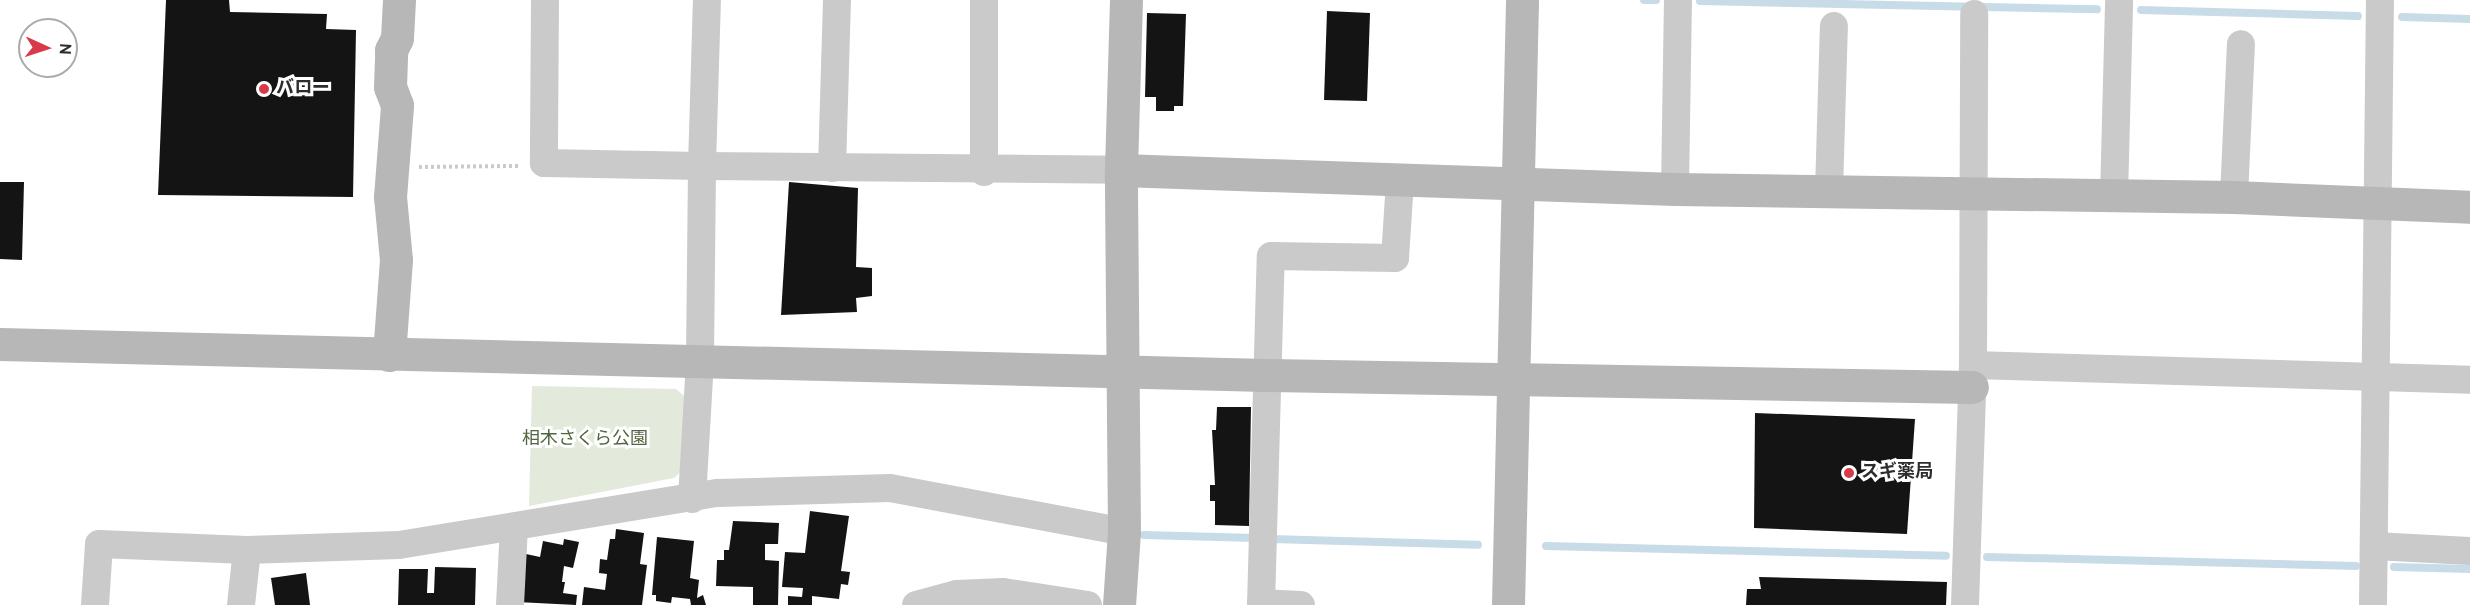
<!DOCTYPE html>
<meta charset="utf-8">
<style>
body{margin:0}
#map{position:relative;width:2470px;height:605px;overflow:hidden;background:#fff;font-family:Overpass,"Noto Sans JP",sans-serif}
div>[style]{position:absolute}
.green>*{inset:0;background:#e3eadb}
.stream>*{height:8px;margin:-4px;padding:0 4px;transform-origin:4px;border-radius:4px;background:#c8dce8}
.building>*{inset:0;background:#141414}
.path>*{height:4px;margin-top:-2px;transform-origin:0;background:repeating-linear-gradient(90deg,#cacaca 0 3px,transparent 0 6px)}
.street>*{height:28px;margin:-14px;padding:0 14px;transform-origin:14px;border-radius:14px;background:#cacaca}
.secondary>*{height:33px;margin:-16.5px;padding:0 16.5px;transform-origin:16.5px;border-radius:16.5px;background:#b7b7b7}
.dots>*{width:16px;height:16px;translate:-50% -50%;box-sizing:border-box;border:3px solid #fff;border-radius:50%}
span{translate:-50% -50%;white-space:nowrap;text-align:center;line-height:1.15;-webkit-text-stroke:6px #fff;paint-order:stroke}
.poi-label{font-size:18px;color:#2d2d2d;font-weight:700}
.left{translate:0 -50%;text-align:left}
.park-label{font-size:18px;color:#51653e}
.north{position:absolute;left:18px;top:18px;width:60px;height:60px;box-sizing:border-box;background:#fff;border:2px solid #ababab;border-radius:50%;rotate:93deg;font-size:16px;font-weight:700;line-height:24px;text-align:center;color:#2d2d2d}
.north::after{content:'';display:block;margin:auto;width:21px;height:27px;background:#d83a49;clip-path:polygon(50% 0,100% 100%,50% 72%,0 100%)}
</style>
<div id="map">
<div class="green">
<i style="clip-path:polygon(532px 386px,676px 389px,688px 399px,685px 468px,674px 478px,529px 506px)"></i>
</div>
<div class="stream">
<i style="left:1644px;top:0;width:12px"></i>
<i style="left:1700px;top:1px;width:397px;rotate:1.2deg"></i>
<i style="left:2141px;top:10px;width:217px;rotate:1.6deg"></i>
<i style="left:2402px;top:17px;width:68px;rotate:1.7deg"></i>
<i style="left:1144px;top:535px;width:112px;rotate:1.5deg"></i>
<i style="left:1268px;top:539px;width:210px;rotate:1.6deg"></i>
<i style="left:1546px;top:546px;width:400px;rotate:1.4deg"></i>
<i style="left:1987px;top:557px;width:369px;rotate:1.4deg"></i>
<i style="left:2394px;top:567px;width:76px;rotate:1.5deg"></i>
</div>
<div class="building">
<i style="clip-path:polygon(166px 0,229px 0,230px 12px,327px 14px,326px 29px,356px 30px,353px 197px,158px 195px)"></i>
<i style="clip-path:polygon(1327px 11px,1370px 13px,1367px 101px,1324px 100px)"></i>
<i style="clip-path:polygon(1147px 13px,1186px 14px,1183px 106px,1174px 106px,1174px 111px,1156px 111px,1156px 97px,1145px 97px)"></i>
<i style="clip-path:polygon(0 182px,24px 182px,22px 260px,0 259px)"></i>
<i style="clip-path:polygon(789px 182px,858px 188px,856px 267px,872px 268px,872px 296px,856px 298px,857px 312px,781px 315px)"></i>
<i style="clip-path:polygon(1217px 407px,1251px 407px,1249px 526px,1215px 525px,1215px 501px,1210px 501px,1210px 485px,1215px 485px,1212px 430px,1216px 430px)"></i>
<i style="clip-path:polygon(1755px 413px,1915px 419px,1907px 534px,1754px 528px)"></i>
<i style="clip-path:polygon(810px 511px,849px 516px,841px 571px,850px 572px,848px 585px,841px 584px,839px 599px,812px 596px,812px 605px,788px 605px,788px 596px,802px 597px,803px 588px,782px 587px,785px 552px,805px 553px)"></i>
<i style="clip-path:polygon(733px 521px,779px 523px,778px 544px,765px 544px,765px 560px,779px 561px,778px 605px,753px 605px,753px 587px,716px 586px,717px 560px,724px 560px,724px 550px,729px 550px)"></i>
<i style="clip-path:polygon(616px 529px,644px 533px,640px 564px,647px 565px,642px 605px,582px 605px,584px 587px,605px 590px,607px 574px,599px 573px,600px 559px,607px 560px,610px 539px,615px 539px)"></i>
<i style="clip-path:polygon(657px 537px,694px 541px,690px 578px,699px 580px,697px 598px,703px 595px,706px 605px,691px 605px,690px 599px,672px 597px,671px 603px,656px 601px,656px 595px,652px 595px)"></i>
<i style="clip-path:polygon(564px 539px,579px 542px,573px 568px,564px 566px,562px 582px,565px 582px,563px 593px,577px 595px,576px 605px,517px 602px,526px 554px,540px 557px,543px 541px,563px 545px)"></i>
<i style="clip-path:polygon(435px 567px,476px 568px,475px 605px,398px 605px,399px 569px,428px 569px,427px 593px,434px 593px)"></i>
<i style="clip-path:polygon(306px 573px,310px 605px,275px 605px,271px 578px)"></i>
<i style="clip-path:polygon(1759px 577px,1947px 582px,1946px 605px,1746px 605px,1747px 589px,1761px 589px)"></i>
</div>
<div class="path">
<i style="left:419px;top:167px;width:101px;rotate:-0.6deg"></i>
</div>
<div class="street">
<i style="left:545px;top:0;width:163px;rotate:90.4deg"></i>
<i style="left:544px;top:163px;width:158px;rotate:1.1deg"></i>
<i style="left:702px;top:166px;width:166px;rotate:-88.3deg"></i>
<i style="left:832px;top:168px;width:168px;rotate:-88.3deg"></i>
<i style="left:984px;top:172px;width:172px;rotate:-90deg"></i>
<i style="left:1675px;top:189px;width:189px;rotate:-89.1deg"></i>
<i style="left:1829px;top:191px;width:165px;rotate:-88.3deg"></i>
<i style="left:2114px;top:196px;width:196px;rotate:-88.5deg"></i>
<i style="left:2234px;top:197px;width:153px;rotate:-87.4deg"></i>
<i style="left:1973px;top:365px;width:497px;rotate:1.7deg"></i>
<i style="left:692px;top:499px;width:140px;rotate:-86.7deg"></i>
<i style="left:700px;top:359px;width:193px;rotate:-89.4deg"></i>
<i style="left:702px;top:166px;width:419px;rotate:0.5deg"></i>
<i style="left:2374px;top:546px;width:96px;rotate:3deg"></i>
<i style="left:1261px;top:603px;width:40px;rotate:2.9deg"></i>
<i style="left:95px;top:605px;width:61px;rotate:-86.2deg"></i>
<i style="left:99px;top:544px;width:148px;rotate:2.3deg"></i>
<i style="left:241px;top:605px;width:55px;rotate:-83.8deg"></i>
<i style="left:247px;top:550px;width:152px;rotate:-1.9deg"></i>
<i style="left:399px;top:545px;width:323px;rotate:-9.3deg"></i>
<i style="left:718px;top:493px;width:172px;rotate:-1.7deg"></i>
<i style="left:890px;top:488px;width:238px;rotate:10.6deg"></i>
<i style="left:510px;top:605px;width:78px;rotate:-87.1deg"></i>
<i style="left:916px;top:605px;width:42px;rotate:-15deg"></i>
<i style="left:957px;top:594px;width:46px;rotate:-2.5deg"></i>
<i style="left:1003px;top:592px;width:86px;rotate:8.7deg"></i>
<i style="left:1261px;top:605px;width:349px;rotate:-88.4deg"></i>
<i style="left:1271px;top:256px;width:124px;rotate:0.9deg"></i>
<i style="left:1395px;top:258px;width:78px;rotate:-86.3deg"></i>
<i style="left:1965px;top:605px;width:240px;rotate:-88.1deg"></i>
<i style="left:1973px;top:365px;width:351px;rotate:-89.8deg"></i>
<i style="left:2373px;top:605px;width:605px;rotate:-89.34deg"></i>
</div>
<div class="secondary">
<i style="left:1126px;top:0;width:170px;rotate:91.7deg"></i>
<i style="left:1121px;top:170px;width:554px;rotate:1.96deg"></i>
<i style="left:1675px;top:189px;width:559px;rotate:0.82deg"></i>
<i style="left:2234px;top:197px;width:236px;rotate:2.4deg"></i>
<i style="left:0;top:344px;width:1266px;rotate:1.4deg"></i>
<i style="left:1266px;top:375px;width:706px;rotate:0.97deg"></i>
<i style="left:389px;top:355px;width:95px;rotate:-85.8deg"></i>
<i style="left:396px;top:260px;width:63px;rotate:-95.4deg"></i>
<i style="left:390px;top:197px;width:92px;rotate:-85.6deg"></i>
<i style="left:397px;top:105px;width:19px;rotate:-111deg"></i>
<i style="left:390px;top:87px;width:37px;rotate:-88deg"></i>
<i style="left:391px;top:50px;width:13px;rotate:-63deg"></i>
<i style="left:397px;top:38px;width:38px;rotate:-87deg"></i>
<i style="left:1119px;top:605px;width:73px;rotate:-86.1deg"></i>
<i style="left:1124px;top:532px;width:362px;rotate:-90.5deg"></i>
<i style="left:1508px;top:605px;width:605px;rotate:-88.67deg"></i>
</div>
<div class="dots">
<i style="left:264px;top:89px;background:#d83a49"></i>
<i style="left:1849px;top:473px;background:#d83a49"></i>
</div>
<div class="poi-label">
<span class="left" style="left:276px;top:89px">バロー</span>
<span class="left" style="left:1861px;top:473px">スギ薬局</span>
</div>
<div class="park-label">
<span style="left:585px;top:440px">相木さくら公園</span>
</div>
<div class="north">N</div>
</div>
